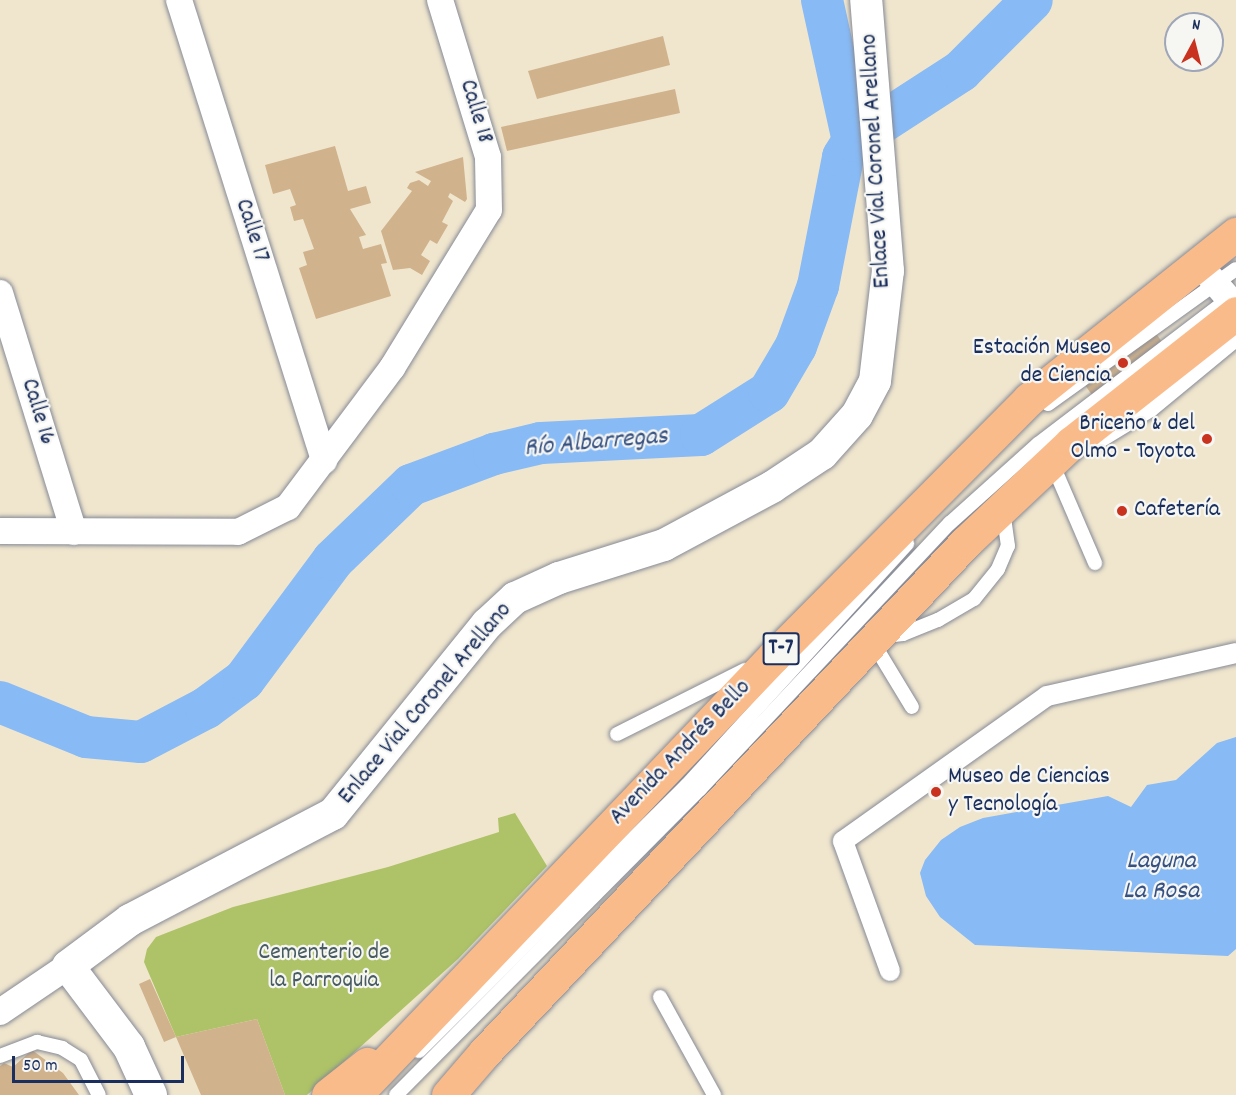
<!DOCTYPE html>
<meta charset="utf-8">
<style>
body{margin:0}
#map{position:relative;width:1236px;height:1095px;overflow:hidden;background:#f0e6ce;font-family:Dekko,sans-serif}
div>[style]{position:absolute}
.green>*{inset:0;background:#aec367}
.water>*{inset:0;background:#88baf5}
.river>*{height:42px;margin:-21px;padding:0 21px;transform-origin:21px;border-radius:21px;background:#88baf5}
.building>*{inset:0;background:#d0b28c}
.roads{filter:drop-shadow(0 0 2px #868a96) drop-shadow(0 0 2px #868a96)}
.service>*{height:14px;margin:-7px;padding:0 7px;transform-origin:7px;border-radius:7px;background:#fff}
.pedestrian>*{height:20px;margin:-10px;padding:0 10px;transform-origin:10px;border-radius:10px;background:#fff}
.minor>*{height:26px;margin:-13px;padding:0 13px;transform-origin:13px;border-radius:13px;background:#fff}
.tertiary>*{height:32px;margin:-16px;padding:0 16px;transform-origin:16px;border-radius:16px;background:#fff}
.trunk>*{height:33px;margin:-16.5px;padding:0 16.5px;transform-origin:16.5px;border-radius:16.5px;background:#fabb8b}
.dots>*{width:16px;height:16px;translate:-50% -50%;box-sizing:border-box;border:3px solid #f6f6f2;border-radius:50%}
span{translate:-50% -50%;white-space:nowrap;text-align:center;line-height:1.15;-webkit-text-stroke:4.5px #f6f6f2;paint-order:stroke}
.shield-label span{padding:2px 4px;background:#f6f6f2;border:2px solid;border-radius:4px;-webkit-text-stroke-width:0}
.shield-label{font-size:22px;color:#1b2f5e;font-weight:700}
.street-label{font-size:24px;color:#1b2f5e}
.poi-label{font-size:24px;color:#1b2f5e}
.right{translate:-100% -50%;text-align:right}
.left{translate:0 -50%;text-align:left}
.park-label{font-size:24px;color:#475b61}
.water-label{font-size:26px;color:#365284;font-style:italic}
.north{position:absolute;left:1164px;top:12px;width:60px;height:60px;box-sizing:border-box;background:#f6f6f2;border:2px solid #9ea6b7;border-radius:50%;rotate:7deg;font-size:16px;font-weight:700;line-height:24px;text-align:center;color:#1b2f5e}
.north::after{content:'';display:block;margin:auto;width:21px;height:27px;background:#c8321e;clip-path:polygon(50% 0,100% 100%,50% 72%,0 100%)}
.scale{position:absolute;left:12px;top:1056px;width:172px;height:27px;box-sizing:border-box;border:3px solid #1b2f5e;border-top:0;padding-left:8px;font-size:18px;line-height:21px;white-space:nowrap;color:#1b2f5e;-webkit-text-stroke:4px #f6f6f2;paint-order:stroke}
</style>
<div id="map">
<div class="green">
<i style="clip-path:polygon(515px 813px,547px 866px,458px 959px,307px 1095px,285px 1095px,257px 1019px,176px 1037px,144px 962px,147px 949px,156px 937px,233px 907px,388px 867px,499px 832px,498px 818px)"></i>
</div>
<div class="water">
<i style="clip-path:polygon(1236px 737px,1236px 949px,1228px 956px,975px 945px,940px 917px,926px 896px,920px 873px,925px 860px,941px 840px,960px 827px,983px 818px,1108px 796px,1131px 807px,1147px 785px,1176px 780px,1217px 743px)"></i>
</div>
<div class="river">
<i style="left:822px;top:0;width:144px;rotate:77.6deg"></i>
<i style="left:0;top:702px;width:93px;rotate:22.1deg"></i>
<i style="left:86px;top:737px;width:55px;rotate:5.2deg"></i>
<i style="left:141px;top:742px;width:73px;rotate:-27.6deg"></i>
<i style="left:206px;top:708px;width:47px;rotate:-36.4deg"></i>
<i style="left:244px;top:680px;width:149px;rotate:-53.4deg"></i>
<i style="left:333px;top:560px;width:108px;rotate:-43.9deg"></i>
<i style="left:411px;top:485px;width:89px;rotate:-20.5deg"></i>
<i style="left:494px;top:454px;width:48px;rotate:-13.2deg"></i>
<i style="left:541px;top:443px;width:160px;rotate:-2.9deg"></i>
<i style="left:701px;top:435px;width:80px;rotate:-32.3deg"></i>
<i style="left:769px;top:392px;width:53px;rotate:-59.6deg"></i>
<i style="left:796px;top:346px;width:64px;rotate:-69.9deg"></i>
<i style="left:818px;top:286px;width:131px;rotate:-79deg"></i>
<i style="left:843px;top:157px;width:19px;rotate:-58deg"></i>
<i style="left:853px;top:141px;width:129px;rotate:-32.9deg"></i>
<i style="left:961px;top:71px;width:100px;rotate:-45deg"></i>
</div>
<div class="building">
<i style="clip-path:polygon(663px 36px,670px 65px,537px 99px,528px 71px)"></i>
<i style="clip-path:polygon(675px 89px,680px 113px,507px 151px,501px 127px)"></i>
<i style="clip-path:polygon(335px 146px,348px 191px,366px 186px,371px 203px,350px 209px,366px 235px,359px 237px,363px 249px,381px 244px,387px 263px,381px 264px,391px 296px,316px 319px,299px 268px,307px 265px,303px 252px,314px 249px,303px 219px,294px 221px,290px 207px,296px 205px,290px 189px,273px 194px,265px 165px)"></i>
<i style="clip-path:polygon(463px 157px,467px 199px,465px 202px,450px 193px,448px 197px,453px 201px,442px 222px,448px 225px,437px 244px,430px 240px,421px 255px,430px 261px,422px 275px,410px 268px,393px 270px,381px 231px,412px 191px,407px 188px,410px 183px,419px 180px,428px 186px,431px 181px,415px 172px)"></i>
<i style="clip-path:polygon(1155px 332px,1162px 342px,1092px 395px,1085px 385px)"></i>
<i style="clip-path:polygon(150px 979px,176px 1037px,257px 1019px,285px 1095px,201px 1095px,176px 1037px,164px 1042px,161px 1035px,139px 984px)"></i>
<i style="clip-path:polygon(32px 1050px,63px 1073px,79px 1095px,0 1095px,0 1066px,4px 1063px,13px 1067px)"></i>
</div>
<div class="roads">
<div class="service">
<i style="left:1048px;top:404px;width:231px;rotate:-35.7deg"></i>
<i style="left:1085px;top:444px;width:15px;rotate:-11deg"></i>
<i style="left:1100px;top:441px;width:60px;rotate:-31.3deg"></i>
<i style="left:1151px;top:410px;width:110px;rotate:-39.5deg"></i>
<i style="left:1052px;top:463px;width:109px;rotate:66.7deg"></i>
<i style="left:885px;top:636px;width:18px;rotate:-6deg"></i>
<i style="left:903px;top:634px;width:38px;rotate:-22deg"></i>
<i style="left:938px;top:620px;width:42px;rotate:-30.3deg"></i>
<i style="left:974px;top:599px;width:38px;rotate:-51deg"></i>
<i style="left:998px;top:569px;width:25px;rotate:-67deg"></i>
<i style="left:1008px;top:546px;width:35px;rotate:-98deg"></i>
<i style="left:872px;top:641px;width:77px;rotate:58.8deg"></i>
<i style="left:617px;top:734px;width:143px;rotate:-26.6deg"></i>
<i style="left:660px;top:997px;width:112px;rotate:61.1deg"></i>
<i style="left:419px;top:1051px;width:376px;rotate:-44.8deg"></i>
<i style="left:686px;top:786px;width:328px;rotate:-47.6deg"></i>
<i style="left:0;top:1056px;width:40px;rotate:-21deg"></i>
<i style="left:37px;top:1042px;width:26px;rotate:13deg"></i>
<i style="left:62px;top:1048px;width:22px;rotate:32deg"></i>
<i style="left:81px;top:1060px;width:39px;rotate:63deg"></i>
<i style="left:396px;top:1095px;width:431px;rotate:-45.2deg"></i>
<i style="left:700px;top:789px;width:365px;rotate:-46.8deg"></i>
<i style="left:950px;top:523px;width:118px;rotate:-41.9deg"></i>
<i style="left:1038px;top:444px;width:244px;rotate:-37.3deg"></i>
</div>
<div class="pedestrian">
<i style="left:890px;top:971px;width:138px;rotate:-109.9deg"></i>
<i style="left:843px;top:841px;width:250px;rotate:-35.4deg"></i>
<i style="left:1047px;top:696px;width:194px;rotate:-12.8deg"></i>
</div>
<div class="minor">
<i style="left:179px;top:0;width:483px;rotate:72.5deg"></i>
<i style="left:1198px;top:263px;width:58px;rotate:49.2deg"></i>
<i style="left:0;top:293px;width:250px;rotate:72.8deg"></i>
<i style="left:0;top:531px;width:238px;rotate:0.2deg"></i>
<i style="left:238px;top:532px;width:56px;rotate:-26.6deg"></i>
<i style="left:288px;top:507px;width:174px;rotate:-53.2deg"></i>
<i style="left:392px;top:368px;width:185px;rotate:-58.5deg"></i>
<i style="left:489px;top:210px;width:53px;rotate:-91.1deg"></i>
<i style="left:488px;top:157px;width:164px;rotate:-107deg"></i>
<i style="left:0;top:1012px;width:82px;rotate:-34.1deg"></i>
</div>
<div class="tertiary">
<i style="left:151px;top:1095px;width:53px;rotate:-114.6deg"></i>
<i style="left:129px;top:1047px;width:101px;rotate:-127deg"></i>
<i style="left:68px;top:966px;width:77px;rotate:-36.6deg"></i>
<i style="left:130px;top:920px;width:229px;rotate:-27.6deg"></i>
<i style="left:333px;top:814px;width:245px;rotate:-51deg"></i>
<i style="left:487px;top:624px;width:38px;rotate:-43deg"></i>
<i style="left:515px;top:598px;width:48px;rotate:-24.4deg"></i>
<i style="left:559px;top:578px;width:110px;rotate:-17.4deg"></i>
<i style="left:664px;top:545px;width:123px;rotate:-28.2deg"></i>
<i style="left:772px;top:487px;width:60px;rotate:-33.4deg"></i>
<i style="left:822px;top:454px;width:52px;rotate:-48.1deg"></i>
<i style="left:857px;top:415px;width:38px;rotate:-62deg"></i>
<i style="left:875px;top:381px;width:111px;rotate:-83.3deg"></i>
<i style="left:888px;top:271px;width:272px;rotate:-94.6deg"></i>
</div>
<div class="trunk">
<i style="left:328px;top:1095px;width:50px;rotate:-38.5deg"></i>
<i style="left:355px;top:1095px;width:607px;rotate:-46.34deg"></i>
<i style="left:774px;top:656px;width:362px;rotate:-45.2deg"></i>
<i style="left:1029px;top:399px;width:265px;rotate:-38.6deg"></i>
<i style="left:448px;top:1095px;width:57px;rotate:-49.3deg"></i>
<i style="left:485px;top:1052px;width:701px;rotate:-46.68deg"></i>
<i style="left:966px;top:542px;width:144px;rotate:-43.3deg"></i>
<i style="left:1071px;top:443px;width:210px;rotate:-38.2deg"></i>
</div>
</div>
<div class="dots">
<i style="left:1123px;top:363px;background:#c8321e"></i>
<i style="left:1207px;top:439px;background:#c8321e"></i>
<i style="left:1122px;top:511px;background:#c8321e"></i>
<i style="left:936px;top:792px;background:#c8321e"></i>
</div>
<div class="shield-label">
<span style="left:781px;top:649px">T-7</span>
</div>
<div class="street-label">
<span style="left:475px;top:112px;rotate:73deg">Calle 18</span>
<span style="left:877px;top:161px;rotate:-93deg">Enlace Vial Coronel Arellano</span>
<span style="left:251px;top:231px;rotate:72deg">Calle 17</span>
<span style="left:37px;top:412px;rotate:73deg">Calle 16</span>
<span style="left:426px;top:704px;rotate:-50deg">Enlace Vial Coronel Arellano</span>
<span style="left:681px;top:753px;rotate:-46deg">Avenida Andrés Bello</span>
</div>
<div class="poi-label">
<span class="right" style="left:1111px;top:363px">Estación Museo<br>de Ciencia</span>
<span class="right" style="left:1195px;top:439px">Briceño &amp; del<br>Olmo - Toyota</span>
<span class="left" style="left:1134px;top:511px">Cafetería</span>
<span class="left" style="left:948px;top:792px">Museo de Ciencias<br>y Tecnología</span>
</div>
<div class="park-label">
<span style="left:324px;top:968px">Cementerio de<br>la Parroquia</span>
</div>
<div class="water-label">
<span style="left:596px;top:443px;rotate:-5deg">Río Albarregas</span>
<span style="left:1161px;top:877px">Laguna<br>La Rosa</span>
</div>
<div class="north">N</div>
<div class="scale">50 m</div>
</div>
